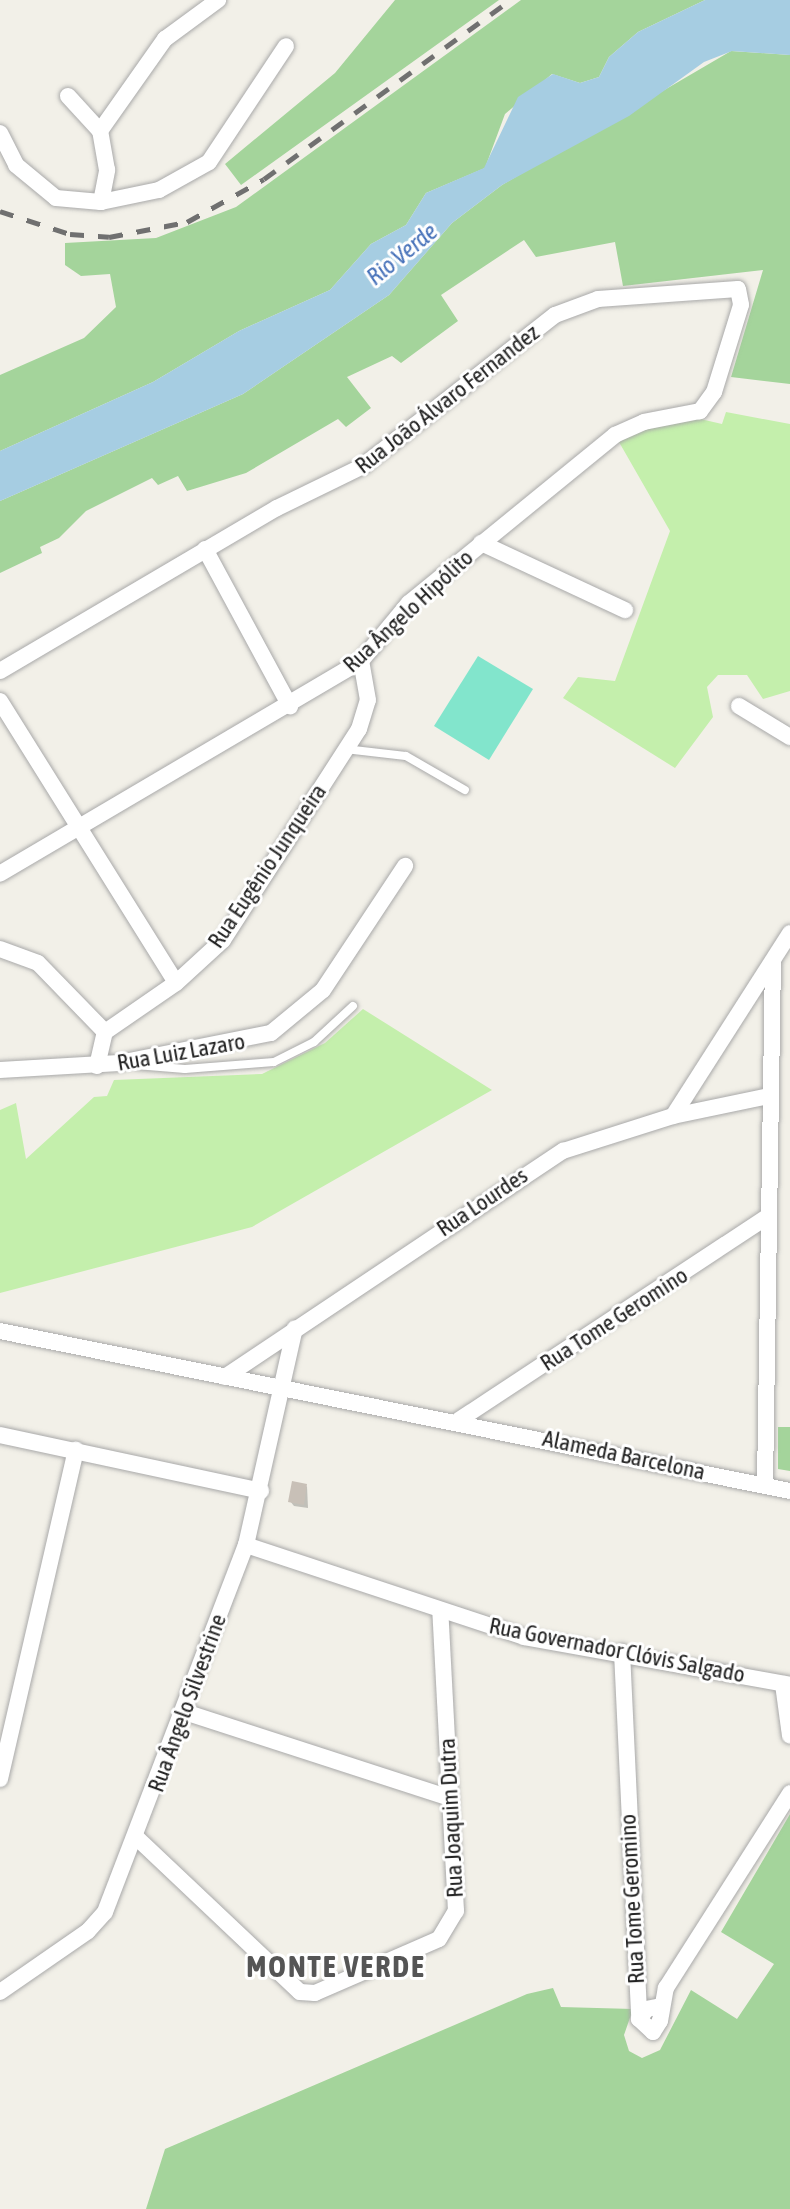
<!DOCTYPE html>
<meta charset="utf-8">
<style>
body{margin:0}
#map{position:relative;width:790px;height:2209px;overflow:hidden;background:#f2f0e8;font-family:"Asap Condensed",sans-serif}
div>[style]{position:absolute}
.grass>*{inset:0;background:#c4efac}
.forest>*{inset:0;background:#a4d49b}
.pitch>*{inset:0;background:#82e5cc}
.water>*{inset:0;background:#a6cde2}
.shadow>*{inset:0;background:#0003}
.building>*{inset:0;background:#c8c0b7}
.roads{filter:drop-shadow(0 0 2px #a9a9a9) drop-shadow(0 0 2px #a9a9a9)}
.lane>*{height:8px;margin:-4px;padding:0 4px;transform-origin:4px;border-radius:4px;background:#fff}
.street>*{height:16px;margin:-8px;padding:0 8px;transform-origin:8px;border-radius:8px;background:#fff}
.rail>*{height:5px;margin-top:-2.5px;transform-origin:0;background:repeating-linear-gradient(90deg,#707070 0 14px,transparent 0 28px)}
span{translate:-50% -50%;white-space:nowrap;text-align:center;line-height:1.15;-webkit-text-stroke:6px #fff;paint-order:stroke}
.street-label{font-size:23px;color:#222}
.water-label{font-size:24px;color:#4671b9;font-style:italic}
.district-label{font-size:30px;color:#555;font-weight:700;letter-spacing:2px}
</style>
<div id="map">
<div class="grass">
<i style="clip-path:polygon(726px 412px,790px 424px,790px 691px,763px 699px,747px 675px,718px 675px,707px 687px,713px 717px,675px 768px,563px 698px,578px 677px,615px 681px,670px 531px,619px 442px,645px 427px,696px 418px,722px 424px)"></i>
<i style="clip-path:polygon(363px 1009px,492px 1090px,252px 1227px,0 1293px,0 1110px,16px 1103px,26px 1159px,94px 1097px,107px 1096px,114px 1080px,262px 1074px,325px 1043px)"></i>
</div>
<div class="forest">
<i style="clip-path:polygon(395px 0,499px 0,241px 185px,225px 164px,335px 73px)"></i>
<i style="clip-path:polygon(521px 0,705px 0,638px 32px,609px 57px,599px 77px,580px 83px,552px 74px,505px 114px,485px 168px,426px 193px,406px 225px,371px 244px,330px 290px,239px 331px,153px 382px,0 451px,0 375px,84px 338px,116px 307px,110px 274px,81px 276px,65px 265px,65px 243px,156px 238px,236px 207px)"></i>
<i style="clip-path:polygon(731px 51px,790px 55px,790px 384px,731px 377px,763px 270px,623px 286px,615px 242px,536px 257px,524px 240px,441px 295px,458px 321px,401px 363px,392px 356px,347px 377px,371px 408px,346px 427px,338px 419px,246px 473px,187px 491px,178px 476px,158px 485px,152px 478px,86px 511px,59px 538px,40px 547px,42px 553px,0 573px,0 501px,243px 394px,389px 295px,452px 223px,502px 185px)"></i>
<i style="clip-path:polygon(778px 1427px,790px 1427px,790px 1471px,778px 1469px)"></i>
<i style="clip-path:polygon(790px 1814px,790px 2209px,146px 2209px,165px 2149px,527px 1994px,553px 1988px,561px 2007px,633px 2009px,624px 2035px,629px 2051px,642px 2058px,660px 2050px,691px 1990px,737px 2019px,774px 1964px,721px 1932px)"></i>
</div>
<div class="pitch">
<i style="clip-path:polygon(478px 656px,533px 689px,489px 760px,434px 726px)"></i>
</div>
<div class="water">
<i style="clip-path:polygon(705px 0,790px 0,790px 55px,732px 51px,704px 62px,629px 116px,502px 185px,452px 223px,389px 295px,243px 394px,0 501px,0 451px,153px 382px,239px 331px,330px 290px,371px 244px,406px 225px,426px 193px,484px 168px,518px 97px,553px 74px,580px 83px,599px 77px,609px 57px,638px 32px)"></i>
</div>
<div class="shadow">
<i style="clip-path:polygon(307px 1486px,308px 1508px,294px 1506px,290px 1501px)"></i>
</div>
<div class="building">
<i style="clip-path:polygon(292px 1481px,307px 1484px,304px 1505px,288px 1502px)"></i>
</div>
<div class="roads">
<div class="lane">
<i style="left:345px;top:749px;width:61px;rotate:6.5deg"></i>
<i style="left:406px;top:756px;width:68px;rotate:30deg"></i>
<i style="left:136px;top:1065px;width:49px;rotate:4.7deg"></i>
<i style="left:185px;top:1069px;width:89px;rotate:-4.5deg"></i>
<i style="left:274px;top:1062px;width:45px;rotate:-26.6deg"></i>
<i style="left:314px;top:1042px;width:53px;rotate:-42.7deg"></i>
</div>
<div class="street">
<i style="left:68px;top:96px;width:47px;rotate:47.6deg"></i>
<i style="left:0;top:133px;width:36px;rotate:63deg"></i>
<i style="left:16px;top:165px;width:52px;rotate:39.5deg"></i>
<i style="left:56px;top:198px;width:45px;rotate:5.1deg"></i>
<i style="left:101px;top:202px;width:59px;rotate:-11.7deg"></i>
<i style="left:159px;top:190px;width:57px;rotate:-29.2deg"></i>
<i style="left:209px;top:162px;width:139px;rotate:-56.4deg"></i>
<i style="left:101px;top:202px;width:33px;rotate:-79deg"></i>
<i style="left:107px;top:170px;width:40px;rotate:-100deg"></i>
<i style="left:100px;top:131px;width:113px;rotate:-54.8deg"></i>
<i style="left:165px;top:39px;width:66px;rotate:-36.3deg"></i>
<i style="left:481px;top:543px;width:159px;rotate:25deg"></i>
<i style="left:205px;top:549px;width:179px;rotate:61.6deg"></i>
<i style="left:0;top:671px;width:321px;rotate:-30.5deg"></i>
<i style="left:277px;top:508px;width:96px;rotate:-26deg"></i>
<i style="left:363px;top:466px;width:244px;rotate:-38.2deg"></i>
<i style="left:555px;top:315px;width:46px;rotate:-20.4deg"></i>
<i style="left:598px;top:299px;width:140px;rotate:-4.1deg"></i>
<i style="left:738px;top:289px;width:16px;rotate:79deg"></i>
<i style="left:741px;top:305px;width:91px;rotate:107.2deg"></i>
<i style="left:714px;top:392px;width:24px;rotate:126deg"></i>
<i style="left:700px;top:411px;width:57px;rotate:168.9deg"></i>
<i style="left:644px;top:422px;width:32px;rotate:156deg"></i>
<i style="left:615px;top:435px;width:266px;rotate:140.8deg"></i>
<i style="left:409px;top:603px;width:75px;rotate:129.6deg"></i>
<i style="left:361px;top:661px;width:419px;rotate:149.5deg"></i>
<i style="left:0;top:701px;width:332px;rotate:58deg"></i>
<i style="left:739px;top:706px;width:60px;rotate:31.3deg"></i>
<i style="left:0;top:949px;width:40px;rotate:20.2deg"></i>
<i style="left:38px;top:963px;width:96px;rotate:45.8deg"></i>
<i style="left:105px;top:1032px;width:86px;rotate:-34.6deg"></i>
<i style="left:176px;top:983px;width:64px;rotate:-42.5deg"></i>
<i style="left:223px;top:940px;width:251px;rotate:-57.2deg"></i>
<i style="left:359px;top:729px;width:30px;rotate:-73deg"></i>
<i style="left:368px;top:700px;width:40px;rotate:-100deg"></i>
<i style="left:97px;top:1066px;width:35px;rotate:-77deg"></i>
<i style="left:0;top:1070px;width:119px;rotate:-3.4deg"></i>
<i style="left:119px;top:1063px;width:155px;rotate:-11.2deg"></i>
<i style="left:271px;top:1033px;width:67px;rotate:-39.6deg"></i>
<i style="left:323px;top:990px;width:149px;rotate:-56.5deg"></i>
<i style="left:673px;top:1116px;width:217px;rotate:-57.4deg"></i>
<i style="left:0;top:1331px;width:806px;rotate:11.45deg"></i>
<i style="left:225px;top:1377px;width:407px;rotate:-33.8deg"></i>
<i style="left:563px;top:1151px;width:115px;rotate:-17.7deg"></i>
<i style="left:673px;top:1116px;width:98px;rotate:-11.8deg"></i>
<i style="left:459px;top:1420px;width:369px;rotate:-33.4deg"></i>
<i style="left:0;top:1435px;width:267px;rotate:12.1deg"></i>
<i style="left:765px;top:1485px;width:524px;rotate:-89.13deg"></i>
<i style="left:246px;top:1545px;width:293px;rotate:18.3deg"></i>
<i style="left:524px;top:1637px;width:270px;rotate:10.2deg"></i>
<i style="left:622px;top:1652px;width:367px;rotate:87.3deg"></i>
<i style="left:783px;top:1684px;width:52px;rotate:82.3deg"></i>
<i style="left:185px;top:1712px;width:279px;rotate:18deg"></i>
<i style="left:0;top:1779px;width:338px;rotate:-77deg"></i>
<i style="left:137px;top:1838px;width:224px;rotate:43.4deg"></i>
<i style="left:300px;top:1992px;width:15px;rotate:4deg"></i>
<i style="left:315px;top:1993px;width:135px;rotate:-23.5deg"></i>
<i style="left:439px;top:1939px;width:33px;rotate:-59deg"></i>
<i style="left:456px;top:1911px;width:301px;rotate:-93deg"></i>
<i style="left:0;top:1992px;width:107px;rotate:-34.7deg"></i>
<i style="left:88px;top:1931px;width:25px;rotate:-48deg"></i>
<i style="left:105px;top:1912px;width:393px;rotate:-69deg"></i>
<i style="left:246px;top:1545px;width:222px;rotate:-77.3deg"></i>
<i style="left:661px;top:2006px;width:14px;rotate:168deg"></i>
<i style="left:647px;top:2009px;width:13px;rotate:129deg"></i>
<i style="left:639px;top:2019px;width:19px;rotate:43deg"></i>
<i style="left:653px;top:2032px;width:13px;rotate:-58deg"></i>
<i style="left:660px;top:2021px;width:34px;rotate:-80deg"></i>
<i style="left:666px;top:1988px;width:231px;rotate:-57.5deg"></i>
</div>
</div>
<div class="rail">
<i style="left:0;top:211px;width:74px;rotate:18.2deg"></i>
<i style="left:70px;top:234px;width:39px;rotate:4deg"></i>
<i style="left:109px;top:237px;width:79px;rotate:-10.9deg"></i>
<i style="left:187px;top:222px;width:88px;rotate:-29.2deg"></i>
<i style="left:264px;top:179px;width:304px;rotate:-36deg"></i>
</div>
<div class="street-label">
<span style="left:447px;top:399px;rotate:-38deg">Rua João Álvaro Fernandez</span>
<span style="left:408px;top:611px;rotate:-43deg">Rua Ângelo Hipólito</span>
<span style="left:267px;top:866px;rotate:-56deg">Rua Eugênio Junqueira</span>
<span style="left:181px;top:1052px;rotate:-10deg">Rua Luiz Lazaro</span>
<span style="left:482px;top:1202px;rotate:-34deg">Rua Lourdes</span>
<span style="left:614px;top:1319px;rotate:-33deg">Rua Tome Geromino</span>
<span style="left:624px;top:1455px;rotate:12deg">Alameda Barcelona</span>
<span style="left:617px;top:1650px;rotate:11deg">Rua Governador Clóvis Salgado</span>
<span style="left:187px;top:1703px;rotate:-70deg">Rua Ângelo Silvestrine</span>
<span style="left:451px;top:1818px;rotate:-93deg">Rua Joaquim Dutra</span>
<span style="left:632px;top:1899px;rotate:-93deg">Rua Tome Geromino</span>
</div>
<div class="water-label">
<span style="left:402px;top:254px;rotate:-39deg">Rio Verde</span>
</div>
<div class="district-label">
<span style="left:336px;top:1966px">MONTE VERDE</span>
</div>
</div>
